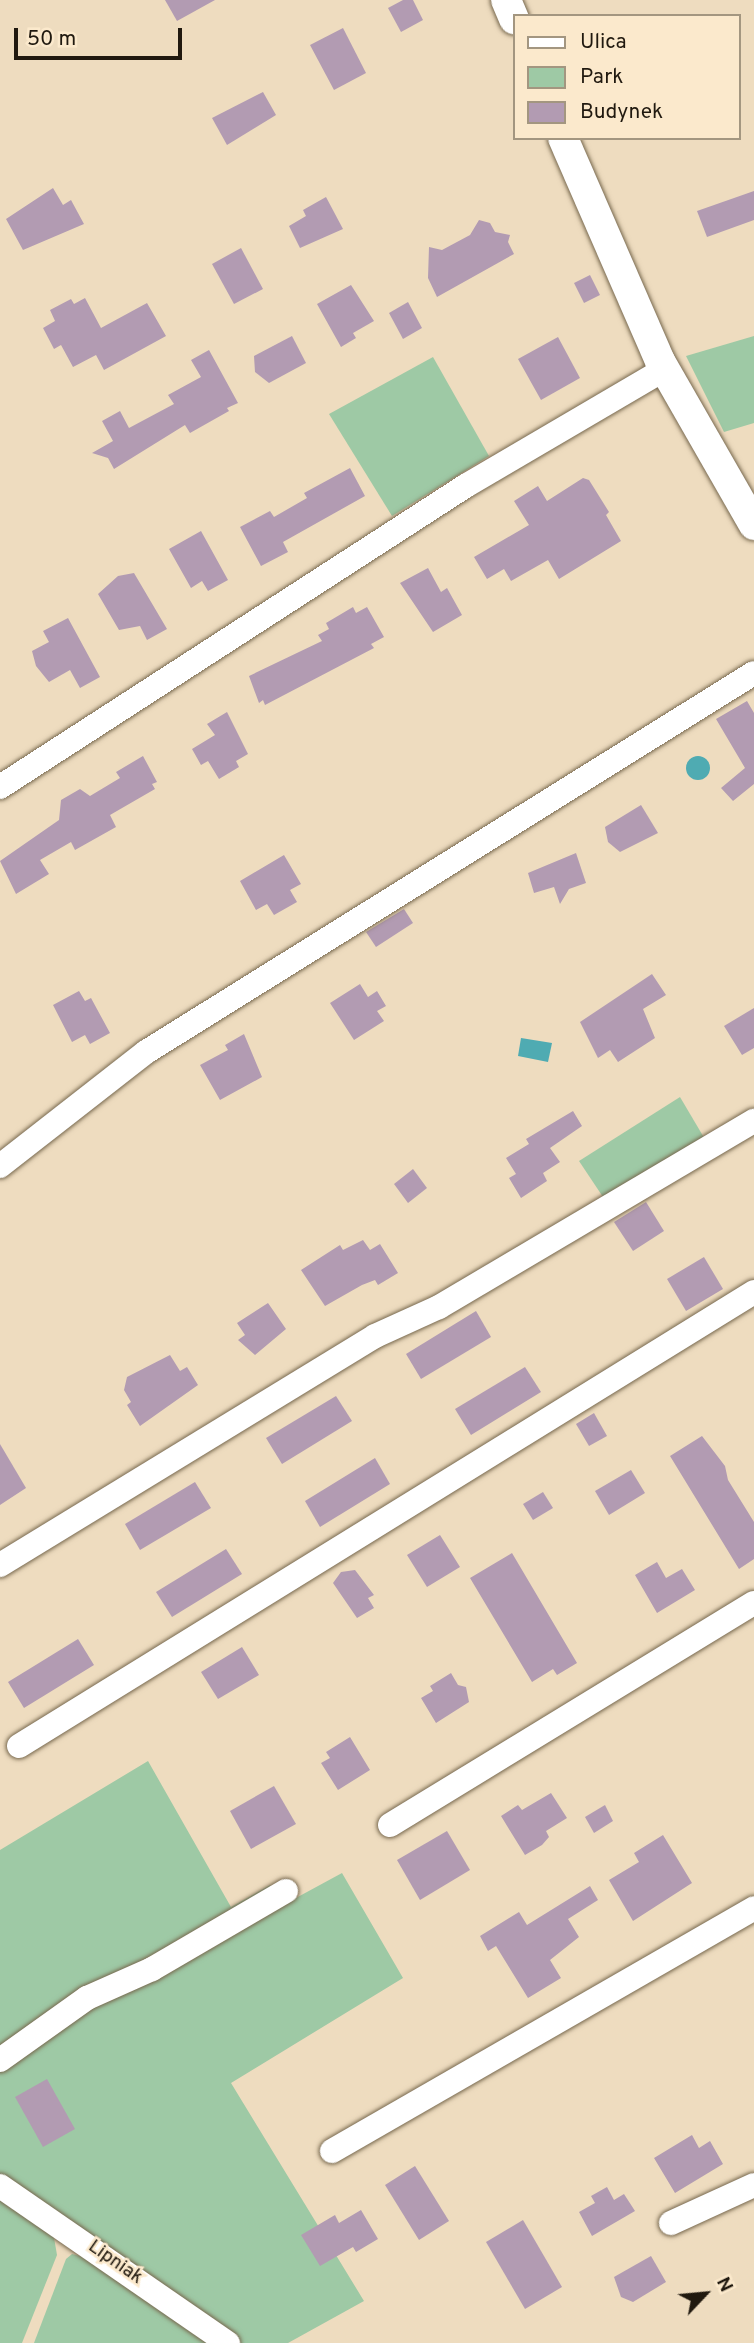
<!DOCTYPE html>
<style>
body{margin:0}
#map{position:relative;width:754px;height:2343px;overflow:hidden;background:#eedcbf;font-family:Overpass,sans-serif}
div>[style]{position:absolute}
.green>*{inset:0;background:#9ec9a5}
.water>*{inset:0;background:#4fabb2}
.round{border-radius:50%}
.building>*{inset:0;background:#b29bb2}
.roads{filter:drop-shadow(0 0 2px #77684e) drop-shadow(0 0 2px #77684e)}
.minor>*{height:24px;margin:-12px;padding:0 12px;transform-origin:12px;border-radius:12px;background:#fff}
.tertiary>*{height:30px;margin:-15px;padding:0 15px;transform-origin:15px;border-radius:15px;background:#fff}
span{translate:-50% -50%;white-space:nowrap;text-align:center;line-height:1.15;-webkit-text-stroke:5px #fbe9cc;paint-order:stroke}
.street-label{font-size:19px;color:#20190f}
.legend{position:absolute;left:513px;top:14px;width:228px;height:126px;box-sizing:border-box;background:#fbe9cc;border:2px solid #a39680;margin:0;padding:9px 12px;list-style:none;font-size:21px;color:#20190f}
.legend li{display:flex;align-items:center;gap:14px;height:35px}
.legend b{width:35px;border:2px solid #a39680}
.north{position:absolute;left:670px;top:2259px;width:70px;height:70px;-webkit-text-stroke:5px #fbe9cc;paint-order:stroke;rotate:64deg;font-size:19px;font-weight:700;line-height:28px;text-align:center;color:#20190f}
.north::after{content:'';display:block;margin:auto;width:24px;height:32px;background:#20190f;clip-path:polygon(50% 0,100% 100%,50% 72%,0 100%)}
.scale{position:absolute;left:14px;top:28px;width:168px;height:32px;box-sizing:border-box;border:4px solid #20190f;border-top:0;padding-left:9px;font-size:21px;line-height:24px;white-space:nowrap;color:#20190f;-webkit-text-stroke:5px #fbe9cc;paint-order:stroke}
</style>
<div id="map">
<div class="green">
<i style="clip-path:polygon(754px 336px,754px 423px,724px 432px,686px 356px)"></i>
<i style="clip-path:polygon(433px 357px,489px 456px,392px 516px,329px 414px)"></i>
<i style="clip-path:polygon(680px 1097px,706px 1141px,607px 1203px,579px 1161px)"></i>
<i style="clip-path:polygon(148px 1761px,231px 1907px,270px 1885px,283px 1905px,342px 1873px,403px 1978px,231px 2083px,364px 2301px,288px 2343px,237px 2343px,0 2182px,0 1850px)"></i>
<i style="clip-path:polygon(0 2198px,53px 2232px,57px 2255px,22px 2343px,0 2343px)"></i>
<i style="clip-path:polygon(72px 2254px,92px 2259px,214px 2343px,34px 2343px,66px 2259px)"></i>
</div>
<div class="water">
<i class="round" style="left:686px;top:756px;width:24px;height:24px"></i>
<i style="clip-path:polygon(521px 1038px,552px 1043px,548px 1062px,518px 1056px)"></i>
</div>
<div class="building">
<i style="clip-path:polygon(165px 0,215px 0,177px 21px)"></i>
<i style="clip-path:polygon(403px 0,413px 0,423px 20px,401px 32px,388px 8px)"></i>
<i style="clip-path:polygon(343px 28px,366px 73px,334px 90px,310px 45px)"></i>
<i style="clip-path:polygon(263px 92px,276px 115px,227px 145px,212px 118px)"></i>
<i style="clip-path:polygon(53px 188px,63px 205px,71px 200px,84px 224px,23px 250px,6px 219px)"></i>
<i style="clip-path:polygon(754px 191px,754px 220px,707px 237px,697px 211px)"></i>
<i style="clip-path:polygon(326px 197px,343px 229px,300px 248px,289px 226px,306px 216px,303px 210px)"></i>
<i style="clip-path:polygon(479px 220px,490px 223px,495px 232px,510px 235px,508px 242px,514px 254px,437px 297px,428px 278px,429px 247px,442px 250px,470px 235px)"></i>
<i style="clip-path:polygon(241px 248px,263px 289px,234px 304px,212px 264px)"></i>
<i style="clip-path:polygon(590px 275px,600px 295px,584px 303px,574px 283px)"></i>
<i style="clip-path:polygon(351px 285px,374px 321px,353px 333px,356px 338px,341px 347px,317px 304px)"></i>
<i style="clip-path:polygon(85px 298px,101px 328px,147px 303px,166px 336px,104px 370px,96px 355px,73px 367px,61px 345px,54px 349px,43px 328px,55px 321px,50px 310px,71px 299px,74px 304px)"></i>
<i style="clip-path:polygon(408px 302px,422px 328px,403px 339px,389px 313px)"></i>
<i style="clip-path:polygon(292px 336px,306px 363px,269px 383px,255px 372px,254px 356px)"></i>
<i style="clip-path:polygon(558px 337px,580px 378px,541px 400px,518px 359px)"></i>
<i style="clip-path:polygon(209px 350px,238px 403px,227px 408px,229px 411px,190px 433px,185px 425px,114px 469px,108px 458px,92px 453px,113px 441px,102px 421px,120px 411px,129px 428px,174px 404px,168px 395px,201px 377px,191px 360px)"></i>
<i style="clip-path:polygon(350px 468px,365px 496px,283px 542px,288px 552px,261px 566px,240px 527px,270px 511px,274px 517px,307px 498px,304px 493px)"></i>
<i style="clip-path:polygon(583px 478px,589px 480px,609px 512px,606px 515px,621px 541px,559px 579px,548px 560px,511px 581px,504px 569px,487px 579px,474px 557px,529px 525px,514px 501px,538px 486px,547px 501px)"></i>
<i style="clip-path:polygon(201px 531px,228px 580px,208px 591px,202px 581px,191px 588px,169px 549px)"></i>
<i style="clip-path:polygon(428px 568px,441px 592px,447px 588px,462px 615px,433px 632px,400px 583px)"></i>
<i style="clip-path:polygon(134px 573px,167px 629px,147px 640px,140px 626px,119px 630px,98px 594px,118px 576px)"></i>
<i style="clip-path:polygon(353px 607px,356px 613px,367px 607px,384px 637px,371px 644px,374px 648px,265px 705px,263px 700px,259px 703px,249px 676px,322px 641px,318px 635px,329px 629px,326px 623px)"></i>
<i style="clip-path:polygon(68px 618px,100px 677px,80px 688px,70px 670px,49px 682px,36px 666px,32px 651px,49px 642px,43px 631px)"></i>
<i style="clip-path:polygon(747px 701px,754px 713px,754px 784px,733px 801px,721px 788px,745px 768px,716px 719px)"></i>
<i style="clip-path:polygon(227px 712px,248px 754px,236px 761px,239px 767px,219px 779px,208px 761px,201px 765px,192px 749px,215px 735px,207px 724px)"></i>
<i style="clip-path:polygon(143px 756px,157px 782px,152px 784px,155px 789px,110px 815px,116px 827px,75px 850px,71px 842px,40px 860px,49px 874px,16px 894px,0 861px,59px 820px,61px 800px,80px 789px,90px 796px,120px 778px,116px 772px)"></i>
<i style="clip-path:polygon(641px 805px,658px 833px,620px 852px,608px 842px,605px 827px)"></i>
<i style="clip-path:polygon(576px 853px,586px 883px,569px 889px,560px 904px,554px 887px,534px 893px,528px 873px)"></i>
<i style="clip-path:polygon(284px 855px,301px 884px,290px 890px,297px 902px,274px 915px,267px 904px,256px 910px,240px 881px)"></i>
<i style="clip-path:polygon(404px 909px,413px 923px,376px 947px,366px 932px)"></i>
<i style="clip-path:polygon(652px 974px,666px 995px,643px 1009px,655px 1038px,618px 1062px,610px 1050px,598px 1058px,580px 1022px)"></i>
<i style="clip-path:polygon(360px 984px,368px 997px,377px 991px,386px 1006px,377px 1011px,384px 1021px,354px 1040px,330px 1003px)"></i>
<i style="clip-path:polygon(79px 991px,85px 1001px,91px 998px,110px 1033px,90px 1044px,85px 1035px,72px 1042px,53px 1005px)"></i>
<i style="clip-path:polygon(754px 1008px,754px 1048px,742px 1055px,724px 1026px)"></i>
<i style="clip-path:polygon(244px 1034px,262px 1077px,220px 1100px,200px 1065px,228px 1050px,225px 1045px)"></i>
<i style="clip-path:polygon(573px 1111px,582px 1126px,550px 1148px,560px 1162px,543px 1173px,547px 1181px,521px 1198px,509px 1178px,516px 1174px,506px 1158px,529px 1144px,526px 1139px)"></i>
<i style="clip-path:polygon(413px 1169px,427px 1188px,408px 1203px,394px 1184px)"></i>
<i style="clip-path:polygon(646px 1202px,664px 1231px,633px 1251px,614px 1222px)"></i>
<i style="clip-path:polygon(363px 1240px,370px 1250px,380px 1244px,398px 1273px,378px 1285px,375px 1280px,362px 1285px,325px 1306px,301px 1270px,340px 1245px,343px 1250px)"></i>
<i style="clip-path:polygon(704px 1257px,723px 1289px,686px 1311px,667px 1279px)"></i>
<i style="clip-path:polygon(268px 1303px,286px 1329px,255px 1355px,238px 1340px,245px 1335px,237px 1323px)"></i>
<i style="clip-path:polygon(476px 1311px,491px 1337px,421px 1379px,406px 1354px)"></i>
<i style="clip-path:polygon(170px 1355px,180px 1371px,187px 1367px,198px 1385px,140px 1426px,127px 1405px,131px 1402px,124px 1390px,127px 1377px)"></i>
<i style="clip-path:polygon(525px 1367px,541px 1392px,471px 1435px,455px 1409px)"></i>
<i style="clip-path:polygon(336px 1396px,352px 1421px,282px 1464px,266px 1438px)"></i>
<i style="clip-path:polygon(594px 1413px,607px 1436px,589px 1446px,576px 1424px)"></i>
<i style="clip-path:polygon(702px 1436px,725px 1466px,728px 1480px,754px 1522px,754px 1559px,739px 1569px,670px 1456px)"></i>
<i style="clip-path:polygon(0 1444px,26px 1488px,0 1505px)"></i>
<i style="clip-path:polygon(375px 1458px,390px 1484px,320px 1527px,305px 1501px)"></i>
<i style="clip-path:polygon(631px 1470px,645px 1493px,609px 1515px,595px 1491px)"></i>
<i style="clip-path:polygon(195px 1482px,211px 1508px,140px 1550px,125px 1524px)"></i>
<i style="clip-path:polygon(543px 1492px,553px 1508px,533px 1520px,523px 1504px)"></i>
<i style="clip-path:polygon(440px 1535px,460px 1567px,427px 1587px,407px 1555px)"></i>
<i style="clip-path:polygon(226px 1549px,242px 1574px,172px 1617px,156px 1592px)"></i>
<i style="clip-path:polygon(512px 1553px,577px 1663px,557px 1675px,553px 1669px,532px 1682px,470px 1578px)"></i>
<i style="clip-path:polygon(657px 1562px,666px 1578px,682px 1569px,695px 1590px,657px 1613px,635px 1575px)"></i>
<i style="clip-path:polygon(355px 1570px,374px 1595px,368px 1598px,374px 1608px,357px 1618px,333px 1583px,341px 1572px)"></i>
<i style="clip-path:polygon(78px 1639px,94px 1665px,24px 1708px,8px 1682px)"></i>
<i style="clip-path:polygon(242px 1647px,259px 1675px,218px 1699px,201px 1672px)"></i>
<i style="clip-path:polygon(451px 1673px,458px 1685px,466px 1687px,469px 1702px,436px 1723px,421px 1698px,433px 1691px,430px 1686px)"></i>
<i style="clip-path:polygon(350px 1737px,370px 1770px,338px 1790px,321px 1763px,330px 1758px,326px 1752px)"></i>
<i style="clip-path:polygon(274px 1786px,296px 1824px,251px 1849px,230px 1811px)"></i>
<i style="clip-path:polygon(551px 1793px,567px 1818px,546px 1831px,549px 1837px,542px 1845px,525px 1855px,501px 1816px,518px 1805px,522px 1810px)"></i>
<i style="clip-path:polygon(605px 1805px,613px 1821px,594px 1833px,585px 1817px)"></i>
<i style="clip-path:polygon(447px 1831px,470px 1870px,420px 1900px,397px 1860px)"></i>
<i style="clip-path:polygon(663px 1835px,692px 1883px,633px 1921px,609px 1880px,639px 1862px,634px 1853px)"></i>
<i style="clip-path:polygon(590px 1886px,598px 1900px,568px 1919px,579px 1937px,550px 1960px,561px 1978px,528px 1998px,496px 1946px,488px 1951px,480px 1936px,519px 1912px,527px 1925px)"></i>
<i style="clip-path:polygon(47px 2079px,75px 2129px,43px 2147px,15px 2097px)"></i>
<i style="clip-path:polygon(692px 2135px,699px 2148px,710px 2141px,723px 2164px,675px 2193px,654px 2158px)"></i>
<i style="clip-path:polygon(415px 2166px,449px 2221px,419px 2240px,385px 2185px)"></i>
<i style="clip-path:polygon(607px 2187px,614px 2200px,624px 2194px,635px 2211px,592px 2236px,579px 2212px,595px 2203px,591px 2196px)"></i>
<i style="clip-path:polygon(361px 2210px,378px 2239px,356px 2252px,353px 2247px,320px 2266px,301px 2235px,335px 2215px,339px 2223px)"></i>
<i style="clip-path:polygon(523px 2220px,562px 2287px,525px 2309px,486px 2242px)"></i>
<i style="clip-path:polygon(651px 2256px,666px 2282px,633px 2302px,621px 2297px,614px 2277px)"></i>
</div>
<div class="roads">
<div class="minor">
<i style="left:0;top:787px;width:556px;rotate:-32.89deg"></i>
<i style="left:467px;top:485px;width:229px;rotate:-30.4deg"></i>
<i style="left:0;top:1166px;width:185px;rotate:-38deg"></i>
<i style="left:146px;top:1052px;width:716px;rotate:-31.94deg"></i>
<i style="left:0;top:1565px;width:439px;rotate:-31.4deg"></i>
<i style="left:375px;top:1336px;width:70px;rotate:-24.4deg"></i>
<i style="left:439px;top:1307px;width:366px;rotate:-30.6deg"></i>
<i style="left:19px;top:1746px;width:864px;rotate:-31.7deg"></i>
<i style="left:390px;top:1825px;width:426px;rotate:-31.4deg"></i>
<i style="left:0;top:2060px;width:107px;rotate:-35.5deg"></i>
<i style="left:87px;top:1998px;width:71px;rotate:-24deg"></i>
<i style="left:152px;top:1969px;width:155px;rotate:-30.2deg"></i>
<i style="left:332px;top:2151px;width:487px;rotate:-29.9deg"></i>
<i style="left:0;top:2186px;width:277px;rotate:34.6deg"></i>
<i style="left:671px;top:2223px;width:91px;rotate:-24.6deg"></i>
</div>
<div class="tertiary">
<i style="left:506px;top:0;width:21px;rotate:67deg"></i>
<i style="left:563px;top:138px;width:243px;rotate:66.5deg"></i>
<i style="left:660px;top:361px;width:189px;rotate:60.2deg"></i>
</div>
</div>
<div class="street-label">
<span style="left:115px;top:2263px;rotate:35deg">Lipniak</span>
</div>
<ul class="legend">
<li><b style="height:9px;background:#fff"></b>Ulica</li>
<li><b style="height:19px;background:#9ec9a5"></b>Park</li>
<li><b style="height:19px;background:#b29bb2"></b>Budynek</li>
</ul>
<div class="north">N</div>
<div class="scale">50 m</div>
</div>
